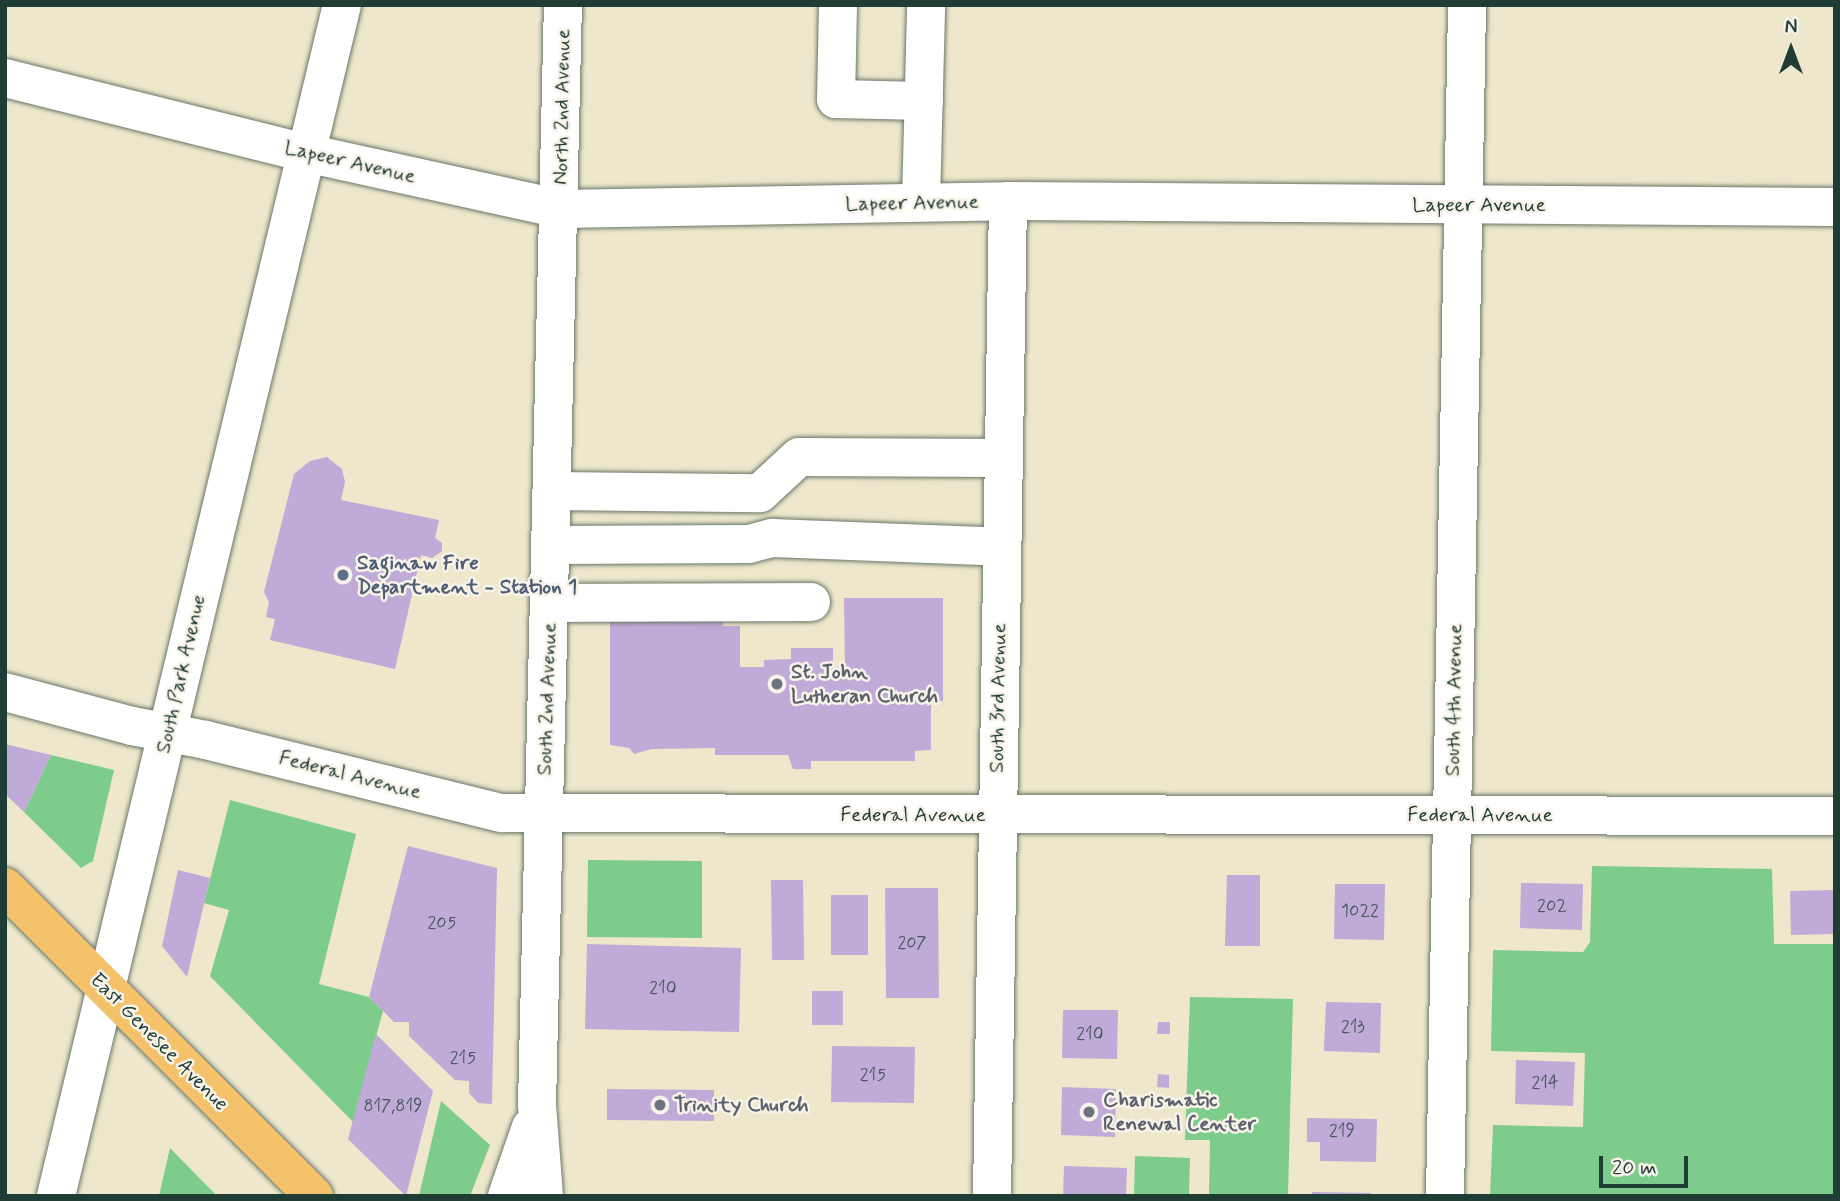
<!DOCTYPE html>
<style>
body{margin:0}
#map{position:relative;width:1840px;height:1201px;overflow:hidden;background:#eee7cc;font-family:Mynerve,sans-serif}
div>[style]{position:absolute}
.green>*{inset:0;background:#7ecc8b}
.building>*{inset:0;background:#c0aad7}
.roads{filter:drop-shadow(0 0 2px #677869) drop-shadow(0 0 2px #677869)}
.minor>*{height:38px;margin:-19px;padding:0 19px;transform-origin:19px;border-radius:19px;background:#fff}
.major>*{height:38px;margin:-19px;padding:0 19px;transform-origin:19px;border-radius:19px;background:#f3c26a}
.dots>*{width:19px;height:19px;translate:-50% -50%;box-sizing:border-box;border:4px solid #f7f3e8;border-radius:50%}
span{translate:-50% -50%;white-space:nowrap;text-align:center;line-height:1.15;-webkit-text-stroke:5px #f7f3e8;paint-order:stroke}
.number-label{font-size:18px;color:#47585d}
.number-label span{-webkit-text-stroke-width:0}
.street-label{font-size:21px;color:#1f3d34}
.service-label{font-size:21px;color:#4e5e75;font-weight:700}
.left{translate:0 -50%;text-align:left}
.worship-label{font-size:21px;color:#5b616d;font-weight:700}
.frame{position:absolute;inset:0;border:7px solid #1f3d34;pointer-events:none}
.north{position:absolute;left:1756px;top:14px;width:70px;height:70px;-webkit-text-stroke:5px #f7f3e8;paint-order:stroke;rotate:0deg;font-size:19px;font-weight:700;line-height:28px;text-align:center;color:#1f3d34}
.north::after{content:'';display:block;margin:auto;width:24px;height:32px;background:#1f3d34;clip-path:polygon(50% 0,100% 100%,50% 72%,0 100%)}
.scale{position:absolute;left:1599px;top:1156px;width:89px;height:32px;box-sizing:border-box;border:4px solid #1f3d34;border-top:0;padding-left:9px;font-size:21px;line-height:24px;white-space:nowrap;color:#1f3d34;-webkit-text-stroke:5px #f7f3e8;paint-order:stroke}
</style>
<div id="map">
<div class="green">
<i style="clip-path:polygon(51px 755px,114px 770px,93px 861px,81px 868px,24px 812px)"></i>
<i style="clip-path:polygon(230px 800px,356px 834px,319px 984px,369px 997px,383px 1011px,353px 1122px,210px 976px,229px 910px,204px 903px)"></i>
<i style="clip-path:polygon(588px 860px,702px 861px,702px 938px,587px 937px)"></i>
<i style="clip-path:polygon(1592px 866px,1772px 869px,1774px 944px,1835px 944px,1835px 1196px,1490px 1196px,1493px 1125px,1583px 1127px,1585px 1053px,1491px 1051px,1493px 950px,1583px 952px,1590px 942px)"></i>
<i style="clip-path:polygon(1190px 997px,1293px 999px,1288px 1196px,1209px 1196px,1210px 1140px,1185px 1140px)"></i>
<i style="clip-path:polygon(441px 1101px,490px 1145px,470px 1196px,419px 1196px)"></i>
<i style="clip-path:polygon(170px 1148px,217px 1196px,159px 1196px)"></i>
<i style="clip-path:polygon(1135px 1156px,1190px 1158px,1189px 1196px,1134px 1196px)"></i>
</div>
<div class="building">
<i style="clip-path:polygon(327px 457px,342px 469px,345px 482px,341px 500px,439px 520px,435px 538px,442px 543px,442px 551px,432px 558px,421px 555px,395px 669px,270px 640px,275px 619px,266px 617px,269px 602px,264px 592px,294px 474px,310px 461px)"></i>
<i style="clip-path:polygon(844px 598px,943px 598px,943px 701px,931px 701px,931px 750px,915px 751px,915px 761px,811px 761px,811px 769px,793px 769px,788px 755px,715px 755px,715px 748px,652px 749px,634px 754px,629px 748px,610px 745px,610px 619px,723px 619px,723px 626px,740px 626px,740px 667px,764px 667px,764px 660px,791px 659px,791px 648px,833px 648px,833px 668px,845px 667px)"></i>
<i style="clip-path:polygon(5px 744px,51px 755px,24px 812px,5px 794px)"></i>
<i style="clip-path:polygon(408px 846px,497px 868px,492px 1104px,478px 1103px,469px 1093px,469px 1081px,455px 1080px,409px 1036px,409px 1022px,394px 1022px,369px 997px)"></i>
<i style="clip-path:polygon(178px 870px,210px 878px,187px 977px,162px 946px)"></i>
<i style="clip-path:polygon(1227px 875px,1260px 875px,1260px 946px,1225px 946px)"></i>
<i style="clip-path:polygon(771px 880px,803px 880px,804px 960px,772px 960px)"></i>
<i style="clip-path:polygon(1521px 883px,1583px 884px,1582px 930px,1520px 928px)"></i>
<i style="clip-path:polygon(1335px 884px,1385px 884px,1384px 940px,1334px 939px)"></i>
<i style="clip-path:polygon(885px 888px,938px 888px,939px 998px,886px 998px)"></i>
<i style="clip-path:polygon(1835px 890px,1835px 934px,1791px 935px,1790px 891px)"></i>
<i style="clip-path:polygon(831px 895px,868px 895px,868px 955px,831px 955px)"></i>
<i style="clip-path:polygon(587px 944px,741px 948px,739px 1032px,585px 1029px)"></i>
<i style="clip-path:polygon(812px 991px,843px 991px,843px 1025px,812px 1025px)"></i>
<i style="clip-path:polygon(1326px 1002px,1381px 1003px,1380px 1053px,1324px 1051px)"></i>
<i style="clip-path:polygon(1063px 1010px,1118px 1010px,1117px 1059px,1062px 1058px)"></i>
<i style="clip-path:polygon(1158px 1022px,1170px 1022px,1170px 1034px,1157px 1034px)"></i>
<i style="clip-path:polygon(376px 1034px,433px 1091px,406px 1196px,348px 1139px)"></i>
<i style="clip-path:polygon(832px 1046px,915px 1047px,914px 1103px,831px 1102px)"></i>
<i style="clip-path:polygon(1516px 1060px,1575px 1062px,1573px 1106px,1515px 1104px)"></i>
<i style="clip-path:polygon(1158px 1074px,1169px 1075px,1169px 1088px,1157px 1087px)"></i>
<i style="clip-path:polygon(1062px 1087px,1116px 1089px,1115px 1137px,1061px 1135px)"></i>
<i style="clip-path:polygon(607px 1089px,714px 1090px,714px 1121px,607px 1120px)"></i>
<i style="clip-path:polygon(1307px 1118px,1377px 1119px,1376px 1162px,1320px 1161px,1320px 1142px,1307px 1142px)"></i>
<i style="clip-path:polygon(1064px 1166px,1127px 1168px,1126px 1196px,1063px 1196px)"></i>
<i style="clip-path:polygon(1312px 1192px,1371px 1193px,1371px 1196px,1312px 1196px)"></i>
</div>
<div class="roads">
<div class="minor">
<i style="left:838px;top:5px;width:94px;rotate:91.2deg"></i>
<i style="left:836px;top:99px;width:88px;rotate:1.3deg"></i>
<i style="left:5px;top:78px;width:310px;rotate:14deg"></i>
<i style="left:306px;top:153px;width:260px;rotate:12.4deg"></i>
<i style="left:560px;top:209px;width:448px;rotate:-1deg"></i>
<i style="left:1008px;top:201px;width:827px;rotate:0.42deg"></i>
<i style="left:921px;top:202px;width:197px;rotate:-88.5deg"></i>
<i style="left:552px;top:491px;width:208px;rotate:0.6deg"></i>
<i style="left:760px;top:493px;width:53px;rotate:-42.7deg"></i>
<i style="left:799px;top:457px;width:204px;rotate:0.3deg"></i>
<i style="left:551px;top:545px;width:198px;rotate:-0.3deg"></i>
<i style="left:749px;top:544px;width:24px;rotate:-15deg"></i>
<i style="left:772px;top:538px;width:230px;rotate:2.2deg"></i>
<i style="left:549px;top:603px;width:262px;rotate:-0.2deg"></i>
<i style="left:5px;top:692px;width:131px;rotate:15deg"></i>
<i style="left:132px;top:726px;width:75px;rotate:10.7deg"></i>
<i style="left:206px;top:740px;width:305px;rotate:13.9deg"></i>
<i style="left:502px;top:813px;width:1333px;rotate:0.13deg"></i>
<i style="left:56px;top:1196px;width:1225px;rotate:-76.5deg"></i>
<i style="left:507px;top:1196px;width:73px;rotate:-70.8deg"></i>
<i style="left:544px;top:1196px;width:91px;rotate:-94.4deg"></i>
<i style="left:537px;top:1105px;width:1100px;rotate:-88.65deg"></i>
<i style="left:992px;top:1196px;width:995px;rotate:-89.08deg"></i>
<i style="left:1445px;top:1196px;width:1191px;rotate:-88.94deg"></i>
</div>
<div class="major">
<i style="left:5px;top:887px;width:437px;rotate:45deg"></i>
</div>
</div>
<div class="dots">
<i style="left:343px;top:575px;background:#5c6f8a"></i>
<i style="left:777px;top:684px;background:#6b7280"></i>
<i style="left:660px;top:1105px;background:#6b7280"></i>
<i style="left:1089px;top:1112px;background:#6b7280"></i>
</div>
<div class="number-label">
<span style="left:1552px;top:906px">202</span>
<span style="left:1360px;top:911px">1022</span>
<span style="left:442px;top:923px">205</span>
<span style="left:912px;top:943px">207</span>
<span style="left:663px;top:988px">210</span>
<span style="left:1353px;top:1027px">213</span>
<span style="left:1090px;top:1034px">210</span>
<span style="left:463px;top:1058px">215</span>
<span style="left:873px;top:1075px">215</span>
<span style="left:1545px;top:1083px">214</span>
<span style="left:393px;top:1106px">817,819</span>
<span style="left:1342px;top:1131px">219</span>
</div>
<div class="street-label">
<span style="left:562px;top:107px;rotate:-89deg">North 2nd Avenue</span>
<span style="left:350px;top:162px;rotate:13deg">Lapeer Avenue</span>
<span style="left:912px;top:203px;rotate:-1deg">Lapeer Avenue</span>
<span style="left:1479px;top:205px">Lapeer Avenue</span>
<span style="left:181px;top:674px;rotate:-77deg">South Park Avenue</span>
<span style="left:998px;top:698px;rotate:-89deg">South 3rd Avenue</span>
<span style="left:547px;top:699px;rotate:-88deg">South 2nd Avenue</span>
<span style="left:1454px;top:700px;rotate:-89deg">South 4th Avenue</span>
<span style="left:350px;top:775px;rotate:14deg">Federal Avenue</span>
<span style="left:913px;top:815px">Federal Avenue</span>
<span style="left:1480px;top:815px">Federal Avenue</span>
<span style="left:159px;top:1042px;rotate:45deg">East Genesee Avenue</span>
</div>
<div class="service-label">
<span class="left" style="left:357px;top:575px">Saginaw Fire<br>Department - Station 1</span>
</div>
<div class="worship-label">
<span class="left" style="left:791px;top:684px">St. John<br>Lutheran Church</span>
<span class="left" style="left:1103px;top:1112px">Charismatic<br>Renewal Center</span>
<span class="left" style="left:674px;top:1105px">Trinity Church</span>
</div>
<div class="frame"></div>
<div class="north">N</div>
<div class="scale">20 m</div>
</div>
